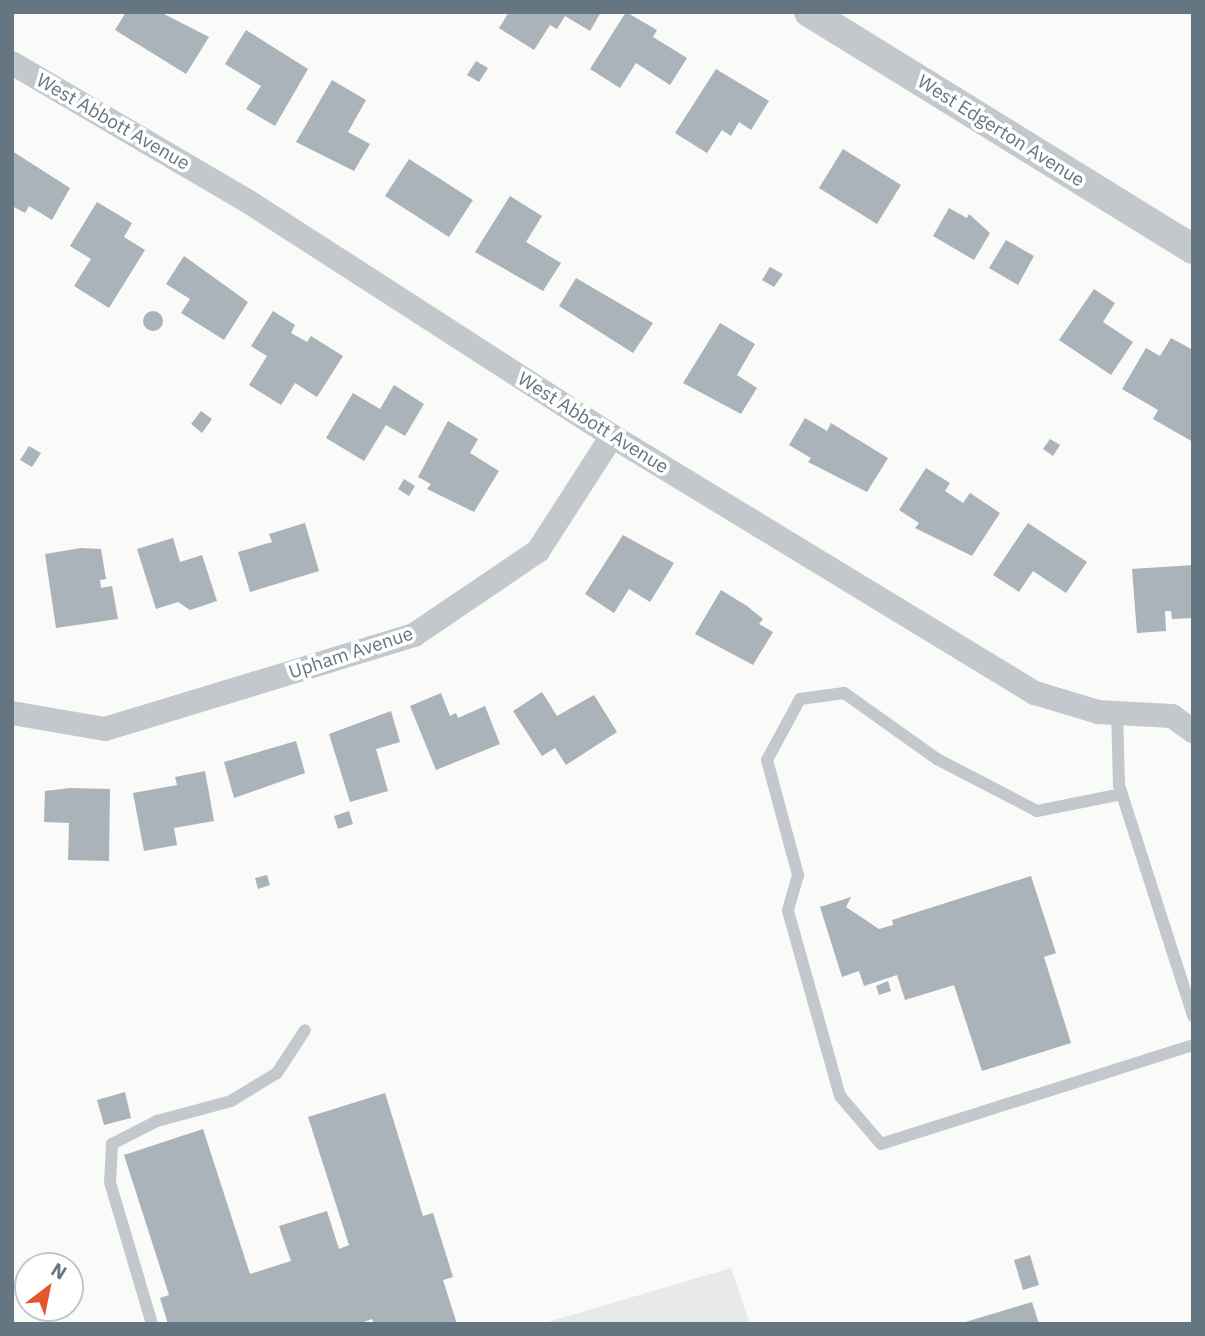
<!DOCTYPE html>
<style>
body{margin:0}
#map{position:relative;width:1205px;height:1336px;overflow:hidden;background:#fafaf8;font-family:"IBM Plex Sans",sans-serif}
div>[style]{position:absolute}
.built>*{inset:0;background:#e8e9e9}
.building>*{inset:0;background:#aab3b9}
.round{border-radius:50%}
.service>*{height:12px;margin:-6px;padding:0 6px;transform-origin:6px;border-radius:6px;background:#c3c8cc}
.minor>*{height:24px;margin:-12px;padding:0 12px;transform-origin:12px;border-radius:12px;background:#c3c8cc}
.tertiary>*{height:30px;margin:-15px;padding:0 15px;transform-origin:15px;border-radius:15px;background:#c3c8cc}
span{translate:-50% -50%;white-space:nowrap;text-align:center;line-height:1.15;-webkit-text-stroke:7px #fff;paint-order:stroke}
.street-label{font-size:19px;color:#657683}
.frame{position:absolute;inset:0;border:14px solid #657683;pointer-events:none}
.north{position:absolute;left:14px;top:1252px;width:70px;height:70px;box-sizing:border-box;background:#fff;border:2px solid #c1c8cd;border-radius:50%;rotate:32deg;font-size:19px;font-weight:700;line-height:28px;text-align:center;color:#657683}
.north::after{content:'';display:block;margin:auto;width:24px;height:32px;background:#e4572e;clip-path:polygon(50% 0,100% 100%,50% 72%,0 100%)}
</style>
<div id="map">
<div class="built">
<i style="clip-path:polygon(731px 1268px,750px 1324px,541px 1324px)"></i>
</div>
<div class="building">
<i style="clip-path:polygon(126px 12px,160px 12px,209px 37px,186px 74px,115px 30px)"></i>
<i style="clip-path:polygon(509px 12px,601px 12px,590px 31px,565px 16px,557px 29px,550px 25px,534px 50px,499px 28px)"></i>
<i style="clip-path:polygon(626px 12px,657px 30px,653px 37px,687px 58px,670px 85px,636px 63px,620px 88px,590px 69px)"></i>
<i style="clip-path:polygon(246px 30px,308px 69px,275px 126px,246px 109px,261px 86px,225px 64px)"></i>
<i style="clip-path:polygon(476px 61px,488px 68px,479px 82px,467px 75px)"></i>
<i style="clip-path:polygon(716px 69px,769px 101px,751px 130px,739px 122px,731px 136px,722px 130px,707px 153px,675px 133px)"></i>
<i style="clip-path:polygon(332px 80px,366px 100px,348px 132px,370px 144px,354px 171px,296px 142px)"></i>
<i style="clip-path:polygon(843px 149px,901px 185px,877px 224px,819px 188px)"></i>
<i style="clip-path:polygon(12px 151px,70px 188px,52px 220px,29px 206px,25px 213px,12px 206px)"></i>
<i style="clip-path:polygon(409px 159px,473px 200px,449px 237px,385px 196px)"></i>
<i style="clip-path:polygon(510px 196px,542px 216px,526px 242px,561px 263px,543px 291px,475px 252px)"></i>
<i style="clip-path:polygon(97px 202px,132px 223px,124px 237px,145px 250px,109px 308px,74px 286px,91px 259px,70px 246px)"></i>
<i style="clip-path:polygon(949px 208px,967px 218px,969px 214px,990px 233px,974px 260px,933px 236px)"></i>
<i style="clip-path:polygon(1006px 240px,1034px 256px,1018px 285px,989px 268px)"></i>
<i style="clip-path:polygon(184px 256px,248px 302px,224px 340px,181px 313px,190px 299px,166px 284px)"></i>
<i style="clip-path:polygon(770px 267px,783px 274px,774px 287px,762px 280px)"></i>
<i style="clip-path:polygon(576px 278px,653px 323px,633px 353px,559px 306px)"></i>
<i style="clip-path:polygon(1094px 289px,1115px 303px,1103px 322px,1133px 342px,1111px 375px,1059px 340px)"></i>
<i class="round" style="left:143px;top:311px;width:20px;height:20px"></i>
<i style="clip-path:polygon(273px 311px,295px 325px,291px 333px,307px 342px,311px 336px,343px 356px,317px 397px,295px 383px,281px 405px,249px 385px,267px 356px,251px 346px)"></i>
<i style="clip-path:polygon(720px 323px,755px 344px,737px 375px,757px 388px,741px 414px,683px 383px)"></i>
<i style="clip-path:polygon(1171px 338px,1193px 350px,1193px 442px,1153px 419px,1158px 410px,1122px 389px,1146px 348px,1160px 356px)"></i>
<i style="clip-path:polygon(394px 385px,424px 404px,405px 436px,386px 425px,364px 461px,326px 438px,353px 393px,380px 409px)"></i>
<i style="clip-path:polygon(201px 411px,212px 419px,202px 433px,191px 424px)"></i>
<i style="clip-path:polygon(805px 418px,827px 431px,831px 423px,888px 458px,867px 492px,808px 462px,811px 458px,789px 445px)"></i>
<i style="clip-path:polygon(448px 421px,478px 439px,470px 453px,499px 471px,474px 512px,427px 489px,431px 484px,418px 477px)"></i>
<i style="clip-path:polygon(1050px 439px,1060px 445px,1053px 456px,1043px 449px)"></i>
<i style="clip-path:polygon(29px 446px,41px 453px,32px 467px,20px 460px)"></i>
<i style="clip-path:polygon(926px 468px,950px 483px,945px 491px,963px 503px,970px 493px,1000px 513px,972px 556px,915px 528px,919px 523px,899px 510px)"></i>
<i style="clip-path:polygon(404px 479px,415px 486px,409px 496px,398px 489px)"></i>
<i style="clip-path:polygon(305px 523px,319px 571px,250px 592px,238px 552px,272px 542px,269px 534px)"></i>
<i style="clip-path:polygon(1028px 523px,1087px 562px,1066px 593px,1033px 571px,1019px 592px,993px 575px)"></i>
<i style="clip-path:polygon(623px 535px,674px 563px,650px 602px,629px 589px,614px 613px,585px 594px)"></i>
<i style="clip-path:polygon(173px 538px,180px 562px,202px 555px,217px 601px,190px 610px,178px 602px,156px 609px,137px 549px)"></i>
<i style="clip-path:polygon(81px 548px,101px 549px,106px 579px,100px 580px,101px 588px,112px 586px,118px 619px,56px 628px,45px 554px)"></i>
<i style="clip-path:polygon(1193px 565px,1193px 618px,1172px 619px,1171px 611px,1165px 611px,1166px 631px,1137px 633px,1132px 569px)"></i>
<i style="clip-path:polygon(721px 590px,747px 606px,763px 619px,759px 624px,773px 632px,753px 665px,695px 634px)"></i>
<i style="clip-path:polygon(542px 692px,557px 716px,594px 695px,617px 732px,566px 765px,555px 748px,542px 756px,513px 711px)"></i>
<i style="clip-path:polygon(441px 693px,450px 716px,456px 713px,458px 718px,485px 706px,500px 744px,436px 770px,410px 706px)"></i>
<i style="clip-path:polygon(391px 711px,400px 742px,376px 749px,388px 791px,350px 802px,329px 734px)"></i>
<i style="clip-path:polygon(296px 741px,305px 773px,234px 798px,224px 762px)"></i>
<i style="clip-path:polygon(205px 771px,214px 821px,174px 828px,177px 845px,144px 851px,133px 793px,177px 785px,175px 777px)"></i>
<i style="clip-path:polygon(70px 788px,110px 789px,109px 861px,68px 860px,69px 823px,44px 822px,45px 791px)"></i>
<i style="clip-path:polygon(349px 811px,353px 824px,338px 829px,334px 816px)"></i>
<i style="clip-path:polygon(267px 875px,270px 885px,258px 889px,255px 878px)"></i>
<i style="clip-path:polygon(1031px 876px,1056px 953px,1044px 957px,1071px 1043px,982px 1071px,954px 985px,905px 1000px,897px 975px,864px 986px,859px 971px,842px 977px,820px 907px,851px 897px,846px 907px,879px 929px,893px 925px,892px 920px)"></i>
<i style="clip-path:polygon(888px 981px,891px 991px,879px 995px,876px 986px)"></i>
<i style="clip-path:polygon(125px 1092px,131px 1118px,104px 1125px,97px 1100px)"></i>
<i style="clip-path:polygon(385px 1093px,423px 1216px,433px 1213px,453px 1277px,443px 1280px,457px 1324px,374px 1324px,372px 1319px,358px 1324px,168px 1324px,160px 1298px,169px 1295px,124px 1155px,203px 1129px,250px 1274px,291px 1261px,279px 1226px,327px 1211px,339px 1249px,349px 1245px,308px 1117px)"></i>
<i style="clip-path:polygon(1030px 1255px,1039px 1285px,1023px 1290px,1014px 1260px)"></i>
<i style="clip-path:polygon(1032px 1302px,1039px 1324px,962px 1324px,962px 1323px)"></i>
</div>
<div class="service">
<i style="left:1117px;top:713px;width:72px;rotate:88.4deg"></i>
<i style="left:1119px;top:785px;width:243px;rotate:72.2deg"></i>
<i style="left:1122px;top:794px;width:87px;rotate:168.7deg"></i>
<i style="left:1037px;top:811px;width:113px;rotate:-152.5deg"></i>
<i style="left:937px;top:759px;width:114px;rotate:-144.6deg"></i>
<i style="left:844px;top:693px;width:44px;rotate:172.2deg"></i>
<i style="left:800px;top:699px;width:69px;rotate:118.4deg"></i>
<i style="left:767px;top:760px;width:119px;rotate:74.9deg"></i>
<i style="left:798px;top:875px;width:37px;rotate:106deg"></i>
<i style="left:788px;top:911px;width:192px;rotate:74.3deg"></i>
<i style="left:840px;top:1096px;width:63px;rotate:49.5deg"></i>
<i style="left:881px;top:1144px;width:327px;rotate:-17.6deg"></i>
<i style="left:152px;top:1324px;width:148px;rotate:-106.5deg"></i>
<i style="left:110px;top:1182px;width:38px;rotate:-87deg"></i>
<i style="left:112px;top:1144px;width:51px;rotate:-27.1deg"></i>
<i style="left:157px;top:1121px;width:77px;rotate:-15.1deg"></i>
<i style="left:231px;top:1101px;width:54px;rotate:-31.3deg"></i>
<i style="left:277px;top:1073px;width:51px;rotate:-56.9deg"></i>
</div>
<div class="minor">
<i style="left:12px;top:63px;width:275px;rotate:30.4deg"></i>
<i style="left:249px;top:202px;width:432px;rotate:32.8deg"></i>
<i style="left:612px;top:436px;width:495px;rotate:31.3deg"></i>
<i style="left:1035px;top:693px;width:66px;rotate:16.8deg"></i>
<i style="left:1098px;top:712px;width:74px;rotate:3.1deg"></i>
<i style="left:1172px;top:716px;width:26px;rotate:36deg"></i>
<i style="left:12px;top:713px;width:94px;rotate:9.8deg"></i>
<i style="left:105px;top:729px;width:323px;rotate:-16.9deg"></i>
<i style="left:414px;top:635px;width:150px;rotate:-34.1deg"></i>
<i style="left:538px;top:551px;width:137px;rotate:-57.2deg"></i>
</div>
<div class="tertiary">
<i style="left:809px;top:12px;width:451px;rotate:31.7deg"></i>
</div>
<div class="street-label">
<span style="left:113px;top:122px;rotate:30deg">West Abbott Avenue</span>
<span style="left:1001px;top:131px;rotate:32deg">West Edgerton Avenue</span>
<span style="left:593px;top:423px;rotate:32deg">West Abbott Avenue</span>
<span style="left:351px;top:653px;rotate:-18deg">Upham Avenue</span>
</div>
<div class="frame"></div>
<div class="north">N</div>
</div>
